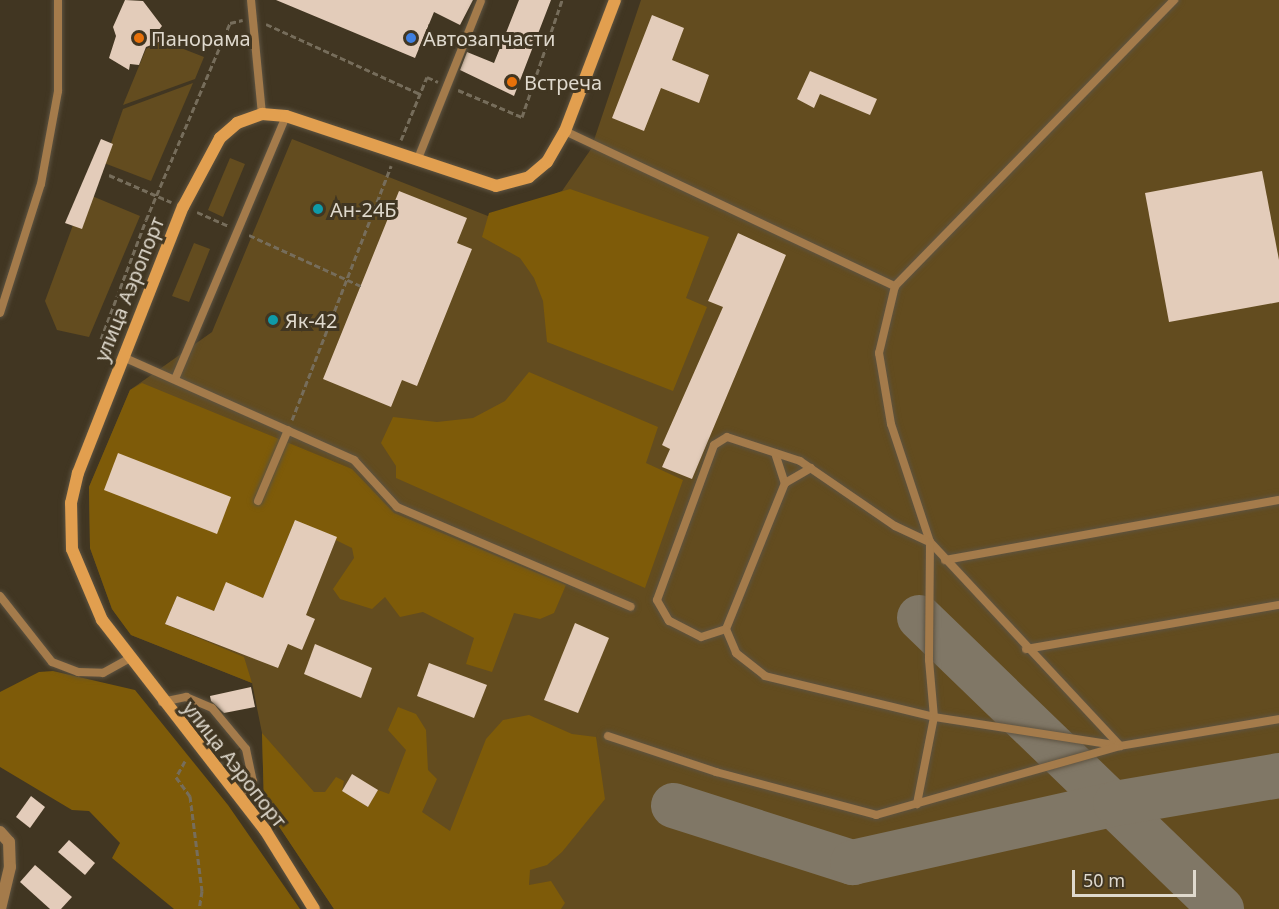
<!DOCTYPE html>
<meta charset="utf-8">
<style>
body{margin:0}
#map{position:relative;width:1279px;height:909px;overflow:hidden;background:#413622;font-family:"Noto Sans",sans-serif}
div>[style]{position:absolute}
.green>*{inset:0;background:#634c1f}
.forest>*{inset:0;background:#7e5b09}
.taxiway>*{height:45px;margin:-22.5px;padding:0 22.5px;transform-origin:22.5px;border-radius:22.5px;background:#807766}
.building>*{inset:0;background:#e3ccba}
.path>*{height:3px;margin-top:-1.5px;transform-origin:0;background:repeating-linear-gradient(90deg,#766d5b 0 6px,transparent 0 9px)}
.roads{filter:drop-shadow(0 0 2px #5d5341) drop-shadow(0 0 2px #5d5341)}
.service>*{height:8px;margin:-4px;padding:0 4px;transform-origin:4px;border-radius:4px;background:#a47b4b}
.minor>*{height:12px;margin:-6px;padding:0 6px;transform-origin:6px;border-radius:6px;background:#a47b4b}
.secondary>*{height:12px;margin:-6px;padding:0 6px;transform-origin:6px;border-radius:6px;background:#e29f4f}
.dots>*{width:16px;height:16px;translate:-50% -50%;box-sizing:border-box;border:3px solid #413622;border-radius:50%}
span{translate:-50% -50%;white-space:nowrap;text-align:center;line-height:1.15;-webkit-text-stroke:6px #413622;paint-order:stroke}
.poi-label{font-size:20px;color:#dfd9cd}
.left{translate:0 -50%;text-align:left}
.street-label{font-size:20px;color:#dfd9cd}
.scale{position:absolute;left:1072px;top:870px;width:124px;height:27px;box-sizing:border-box;border:3px solid #dfd9cd;border-top:0;padding-left:8px;font-size:18px;line-height:21px;white-space:nowrap;color:#dfd9cd;-webkit-text-stroke:4px #413622;paint-order:stroke}
</style>
<div id="map">
<div class="green">
<i style="clip-path:polygon(641px 0,1279px 0,1279px 909px,334px 909px,264px 804px,262px 733px,252px 683px,131px 635px,112px 609px,90px 548px,89px 487px,130px 390px,212px 332px,292px 139px,493px 218px,562px 191px,591px 149px)"></i>
<i style="clip-path:polygon(163px 41px,204px 57px,195px 79px,123px 105px,146px 49px)"></i>
<i style="clip-path:polygon(193px 83px,151px 181px,104px 163px,123px 109px)"></i>
<i style="clip-path:polygon(230px 158px,245px 164px,223px 217px,208px 210px)"></i>
<i style="clip-path:polygon(92px 196px,140px 216px,89px 337px,57px 330px,45px 301px,73px 225px)"></i>
<i style="clip-path:polygon(194px 243px,210px 249px,189px 302px,172px 296px)"></i>
</div>
<div class="forest">
<i style="clip-path:polygon(570px 189px,709px 237px,686px 298px,707px 307px,673px 391px,547px 342px,543px 301px,534px 278px,520px 258px,482px 237px,489px 213px)"></i>
<i style="clip-path:polygon(529px 372px,658px 427px,646px 463px,683px 480px,645px 588px,396px 478px,396px 466px,381px 443px,393px 417px,437px 422px,473px 418px,505px 401px)"></i>
<i style="clip-path:polygon(142px 383px,352px 469px,394px 513px,566px 585px,554px 613px,540px 619px,514px 613px,492px 672px,466px 664px,474px 638px,423px 612px,400px 617px,385px 597px,372px 609px,340px 599px,333px 589px,354px 558px,352px 548px,295px 520px,263px 598px,226px 583px,214px 611px,177px 596px,165px 624px,244px 657px,252px 683px,131px 635px,112px 609px,90px 548px,89px 487px,130px 390px)"></i>
<i style="clip-path:polygon(53px 671px,135px 690px,228px 805px,300px 909px,174px 909px,112px 858px,120px 843px,89px 811px,72px 810px,0 767px,0 692px,39px 672px)"></i>
<i style="clip-path:polygon(398px 707px,416px 714px,426px 730px,428px 770px,437px 779px,422px 812px,450px 831px,486px 739px,503px 720px,529px 715px,572px 734px,596px 737px,605px 799px,562px 852px,547px 865px,530px 870px,529px 885px,551px 881px,565px 903px,561px 909px,334px 909px,264px 804px,262px 733px,314px 792px,325px 792px,336px 777px,344px 781px,342px 791px,368px 807px,378px 790px,389px 794px,406px 750px,388px 730px)"></i>
</div>
<div class="taxiway">
<i style="left:919px;top:617px;width:420px;rotate:44deg"></i>
<i style="left:673px;top:805px;width:188px;rotate:17.7deg"></i>
<i style="left:852px;top:862px;width:270px;rotate:-12.6deg"></i>
<i style="left:1115px;top:803px;width:166px;rotate:-9.7deg"></i>
</div>
<div class="building">
<i style="clip-path:polygon(125px 0,143px 1px,162px 26px,158px 31px,164px 40px,146px 47px,139px 65px,130px 64px,129px 70px,109px 58px,116px 36px,113px 27px)"></i>
<i style="clip-path:polygon(276px 0,473px 0,460px 25px,434px 12px,415px 58px)"></i>
<i style="clip-path:polygon(519px 0,551px 0,514px 96px,460px 70px,467px 52px,494px 63px)"></i>
<i style="clip-path:polygon(652px 15px,684px 28px,672px 60px,709px 75px,699px 103px,661px 88px,644px 131px,612px 118px)"></i>
<i style="clip-path:polygon(810px 71px,877px 99px,870px 115px,820px 94px,814px 108px,797px 99px)"></i>
<i style="clip-path:polygon(101px 139px,113px 144px,82px 229px,65px 223px)"></i>
<i style="clip-path:polygon(1262px 171px,1279px 260px,1279px 302px,1169px 322px,1145px 193px)"></i>
<i style="clip-path:polygon(399px 191px,467px 218px,457px 243px,472px 249px,417px 386px,402px 380px,391px 407px,323px 379px)"></i>
<i style="clip-path:polygon(738px 233px,786px 255px,692px 479px,662px 467px,670px 449px,662px 445px,723px 307px,708px 301px)"></i>
<i style="clip-path:polygon(118px 453px,231px 497px,217px 534px,104px 490px)"></i>
<i style="clip-path:polygon(295px 520px,337px 537px,306px 615px,315px 619px,302px 650px,288px 644px,278px 668px,165px 624px,177px 596px,214px 611px,226px 582px,263px 598px)"></i>
<i style="clip-path:polygon(575px 623px,609px 638px,578px 713px,544px 700px)"></i>
<i style="clip-path:polygon(315px 644px,372px 668px,361px 698px,304px 674px)"></i>
<i style="clip-path:polygon(429px 663px,487px 685px,474px 718px,417px 696px)"></i>
<i style="clip-path:polygon(251px 687px,255px 707px,224px 713px,211px 701px,210px 696px)"></i>
<i style="clip-path:polygon(352px 774px,378px 790px,368px 807px,342px 791px)"></i>
<i style="clip-path:polygon(31px 796px,45px 807px,30px 828px,16px 817px)"></i>
<i style="clip-path:polygon(69px 840px,95px 863px,85px 875px,58px 852px)"></i>
<i style="clip-path:polygon(35px 865px,72px 897px,61px 909px,50px 909px,20px 882px)"></i>
</div>
<div class="path">
<i style="left:266px;top:24px;width:169px;rotate:24.4deg"></i>
<i style="left:458px;top:90px;width:69px;rotate:22.9deg"></i>
<i style="left:522px;top:117px;width:124px;rotate:-71.1deg"></i>
<i style="left:401px;top:140px;width:68px;rotate:-67.6deg"></i>
<i style="left:427px;top:77px;width:12px;rotate:24deg"></i>
<i style="left:109px;top:175px;width:68px;rotate:23.5deg"></i>
<i style="left:197px;top:212px;width:35px;rotate:24deg"></i>
<i style="left:249px;top:235px;width:123px;rotate:24.5deg"></i>
<i style="left:101px;top:339px;width:127px;rotate:-69.3deg"></i>
<i style="left:146px;top:220px;width:214px;rotate:-66.9deg"></i>
<i style="left:230px;top:23px;width:13px;rotate:-13deg"></i>
<i style="left:292px;top:420px;width:273px;rotate:-68.7deg"></i>
<i style="left:185px;top:761px;width:18px;rotate:119deg"></i>
<i style="left:176px;top:777px;width:24px;rotate:54deg"></i>
<i style="left:190px;top:796px;width:96px;rotate:82.8deg"></i>
<i style="left:202px;top:891px;width:18px;rotate:99deg"></i>
</div>
<div class="roads">
<div class="service">
<i style="left:251px;top:0;width:115px;rotate:84.5deg"></i>
<i style="left:565px;top:131px;width:365px;rotate:25.2deg"></i>
<i style="left:895px;top:286px;width:400px;rotate:-45.7deg"></i>
<i style="left:417px;top:161px;width:172px;rotate:-68.2deg"></i>
<i style="left:895px;top:286px;width:69px;rotate:103.4deg"></i>
<i style="left:879px;top:353px;width:72px;rotate:80.4deg"></i>
<i style="left:891px;top:424px;width:124px;rotate:71.7deg"></i>
<i style="left:930px;top:542px;width:279px;rotate:47deg"></i>
<i style="left:0;top:313px;width:135px;rotate:-72.4deg"></i>
<i style="left:41px;top:184px;width:95px;rotate:-79.6deg"></i>
<i style="left:58px;top:91px;width:91px;rotate:-90deg"></i>
<i style="left:123px;top:357px;width:253px;rotate:24deg"></i>
<i style="left:354px;top:460px;width:64px;rotate:47.5deg"></i>
<i style="left:397px;top:507px;width:254px;rotate:23.1deg"></i>
<i style="left:175px;top:379px;width:285px;rotate:-67.1deg"></i>
<i style="left:775px;top:453px;width:32px;rotate:72deg"></i>
<i style="left:785px;top:483px;width:157px;rotate:112deg"></i>
<i style="left:726px;top:629px;width:26px;rotate:162deg"></i>
<i style="left:701px;top:637px;width:36px;rotate:-153deg"></i>
<i style="left:669px;top:621px;width:24px;rotate:-120deg"></i>
<i style="left:657px;top:600px;width:165px;rotate:-69.8deg"></i>
<i style="left:714px;top:445px;width:15px;rotate:-32deg"></i>
<i style="left:727px;top:437px;width:77px;rotate:18.2deg"></i>
<i style="left:800px;top:461px;width:115px;rotate:34.4deg"></i>
<i style="left:895px;top:526px;width:38px;rotate:25deg"></i>
<i style="left:930px;top:542px;width:118px;rotate:90.5deg"></i>
<i style="left:929px;top:660px;width:57px;rotate:85deg"></i>
<i style="left:934px;top:717px;width:89px;rotate:101.1deg"></i>
<i style="left:785px;top:483px;width:30px;rotate:-30deg"></i>
<i style="left:258px;top:501px;width:77px;rotate:-67.1deg"></i>
<i style="left:945px;top:560px;width:339px;rotate:-10.2deg"></i>
<i style="left:0;top:596px;width:84px;rotate:51.8deg"></i>
<i style="left:52px;top:662px;width:28px;rotate:21deg"></i>
<i style="left:78px;top:672px;width:25px;rotate:2deg"></i>
<i style="left:103px;top:673px;width:29px;rotate:-29deg"></i>
<i style="left:726px;top:629px;width:26px;rotate:67deg"></i>
<i style="left:736px;top:653px;width:37px;rotate:38deg"></i>
<i style="left:765px;top:676px;width:174px;rotate:13.6deg"></i>
<i style="left:934px;top:717px;width:182px;rotate:8.8deg"></i>
<i style="left:1026px;top:649px;width:257px;rotate:-9.9deg"></i>
<i style="left:162px;top:702px;width:25px;rotate:-12deg"></i>
<i style="left:186px;top:697px;width:28px;rotate:23deg"></i>
<i style="left:212px;top:708px;width:53px;rotate:50.3deg"></i>
<i style="left:246px;top:749px;width:33px;rotate:78deg"></i>
<i style="left:253px;top:781px;width:21px;rotate:127deg"></i>
<i style="left:608px;top:736px;width:114px;rotate:18.4deg"></i>
<i style="left:716px;top:772px;width:166px;rotate:15deg"></i>
<i style="left:876px;top:815px;width:254px;rotate:-15.8deg"></i>
<i style="left:1120px;top:746px;width:161px;rotate:-9.6deg"></i>
</div>
<div class="minor">
<i style="left:0;top:832px;width:13px;rotate:48deg"></i>
<i style="left:9px;top:842px;width:25px;rotate:88deg"></i>
<i style="left:10px;top:867px;width:43px;rotate:103.4deg"></i>
</div>
<div class="secondary">
<i style="left:314px;top:909px;width:93px;rotate:-121.8deg"></i>
<i style="left:265px;top:830px;width:266px;rotate:-127.8deg"></i>
<i style="left:102px;top:620px;width:77px;rotate:-112.9deg"></i>
<i style="left:72px;top:549px;width:46px;rotate:-91.2deg"></i>
<i style="left:71px;top:503px;width:31px;rotate:-77deg"></i>
<i style="left:78px;top:473px;width:286px;rotate:-68.5deg"></i>
<i style="left:183px;top:207px;width:78px;rotate:-61.8deg"></i>
<i style="left:220px;top:138px;width:23px;rotate:-41deg"></i>
<i style="left:237px;top:123px;width:27px;rotate:-20deg"></i>
<i style="left:262px;top:114px;width:24px;rotate:5deg"></i>
<i style="left:286px;top:116px;width:221px;rotate:18.4deg"></i>
<i style="left:496px;top:186px;width:34px;rotate:-15deg"></i>
<i style="left:529px;top:177px;width:23px;rotate:-40deg"></i>
<i style="left:547px;top:162px;width:36px;rotate:-60deg"></i>
<i style="left:565px;top:131px;width:140px;rotate:-69.1deg"></i>
</div>
</div>
<div class="dots">
<i style="left:139px;top:38px;background:#e8710a"></i>
<i style="left:411px;top:38px;background:#3f7fe0"></i>
<i style="left:512px;top:82px;background:#e8710a"></i>
<i style="left:318px;top:209px;background:#0f9aa8"></i>
<i style="left:273px;top:320px;background:#0f9aa8"></i>
</div>
<div class="poi-label">
<span class="left" style="left:151px;top:38px">Панорама</span>
<span class="left" style="left:423px;top:38px">Автозапчасти</span>
<span class="left" style="left:524px;top:82px">Встреча</span>
<span class="left" style="left:330px;top:209px">Ан-24Б</span>
<span class="left" style="left:285px;top:320px">Як-42</span>
</div>
<div class="street-label">
<span style="left:129px;top:289px;rotate:-68deg">улица Аэропорт</span>
<span style="left:235px;top:764px;rotate:52deg">улица Аэропорт</span>
</div>
<div class="scale">50 m</div>
</div>
